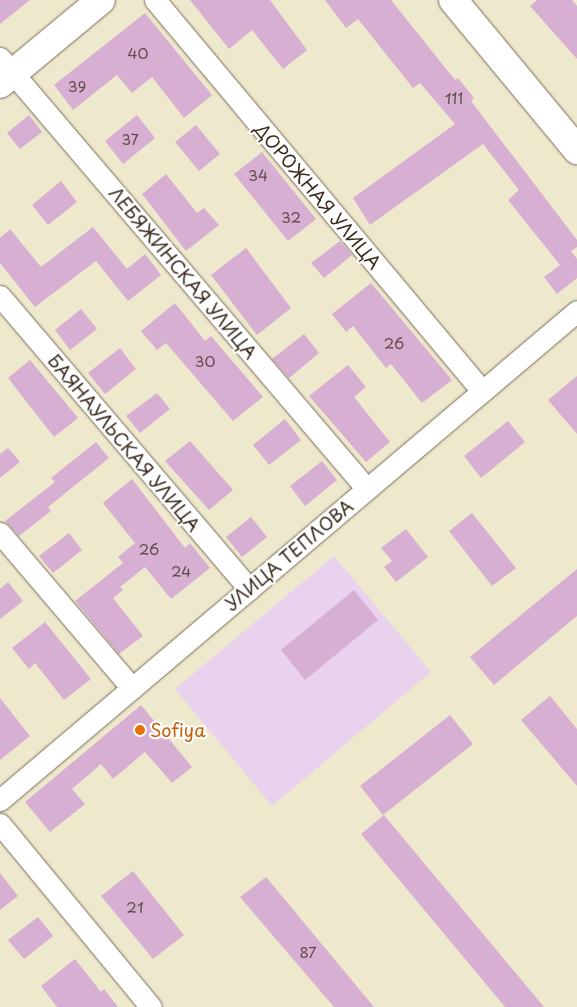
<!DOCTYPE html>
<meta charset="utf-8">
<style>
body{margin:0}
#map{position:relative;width:577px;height:1007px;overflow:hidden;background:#eee8cc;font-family:"Playpen Sans",sans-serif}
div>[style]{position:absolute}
.built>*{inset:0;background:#e8d2ee}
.building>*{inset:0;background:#d7afd3}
.roads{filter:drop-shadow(0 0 1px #7a6c5b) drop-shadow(0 0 1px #7a6c5b)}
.street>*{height:21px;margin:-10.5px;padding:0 10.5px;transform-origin:10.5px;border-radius:10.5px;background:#fff}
.secondary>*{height:28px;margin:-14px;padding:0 14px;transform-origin:14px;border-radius:14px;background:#fff}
.dots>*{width:14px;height:14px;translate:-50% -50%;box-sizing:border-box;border:2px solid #fff;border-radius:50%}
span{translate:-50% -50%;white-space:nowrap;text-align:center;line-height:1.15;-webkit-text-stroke:4.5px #fff;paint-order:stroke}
.number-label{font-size:15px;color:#624b4b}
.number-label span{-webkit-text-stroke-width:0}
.street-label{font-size:18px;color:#3b2a1e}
.food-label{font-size:18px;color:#c56008}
.left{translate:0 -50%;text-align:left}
</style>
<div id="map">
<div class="built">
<i style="clip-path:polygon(334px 556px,431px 672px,272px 806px,175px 689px)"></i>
</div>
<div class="building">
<i style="clip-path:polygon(0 0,30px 0,0 24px)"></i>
<i style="clip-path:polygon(190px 0,270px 0,307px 50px,283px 69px,252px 30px,229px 49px)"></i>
<i style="clip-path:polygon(325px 0,391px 0,455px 80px,458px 78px,474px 98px,471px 101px,577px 240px,577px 247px,571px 251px,577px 259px,577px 278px,557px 294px,544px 277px,560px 265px,508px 200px,519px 190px,483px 144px,370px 225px,353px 198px,455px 124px,420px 83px,413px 88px,358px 19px,346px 28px)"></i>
<i style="clip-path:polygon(537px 0,572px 0,577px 6px,577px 59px,530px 6px)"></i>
<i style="clip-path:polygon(145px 13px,212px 95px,184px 118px,152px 77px,132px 93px,117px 75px,73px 110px,54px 85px)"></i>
<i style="clip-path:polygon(29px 115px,42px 132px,20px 149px,7px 133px)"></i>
<i style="clip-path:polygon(137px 115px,155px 138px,123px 164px,105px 141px)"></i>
<i style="clip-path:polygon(196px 125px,220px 154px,199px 171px,175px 142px)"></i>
<i style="clip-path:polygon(262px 152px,316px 219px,288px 241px,234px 174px)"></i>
<i style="clip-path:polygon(166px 174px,197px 213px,204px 208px,219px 225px,186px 251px,142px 194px)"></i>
<i style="clip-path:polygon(61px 181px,77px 202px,48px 225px,32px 205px)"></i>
<i style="clip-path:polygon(93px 227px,127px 269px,145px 254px,161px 275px,128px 301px,96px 261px,35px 307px,0 263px,0 238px,10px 229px,41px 267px)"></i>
<i style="clip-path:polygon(340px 241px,352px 255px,324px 278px,311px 263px)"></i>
<i style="clip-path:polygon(246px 248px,291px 308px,257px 335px,211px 275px)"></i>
<i style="clip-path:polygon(371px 283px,452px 380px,422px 403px,391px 364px,386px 368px,353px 326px,346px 332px,332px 314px)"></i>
<i style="clip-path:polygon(175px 303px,205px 341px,211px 336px,263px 397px,233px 421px,166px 343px,157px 350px,141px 331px)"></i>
<i style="clip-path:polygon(81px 309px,97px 329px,70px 350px,55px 330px)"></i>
<i style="clip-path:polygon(304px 334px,319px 353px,289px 378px,272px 359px)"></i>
<i style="clip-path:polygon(120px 348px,136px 369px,105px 394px,88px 373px)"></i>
<i style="clip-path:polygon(30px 360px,78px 418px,54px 437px,8px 378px)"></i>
<i style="clip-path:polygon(348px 365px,366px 387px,354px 397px,390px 442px,366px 462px,309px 396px)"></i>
<i style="clip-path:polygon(577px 376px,577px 434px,548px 400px)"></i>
<i style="clip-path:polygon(157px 393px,170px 409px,140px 433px,126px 416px)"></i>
<i style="clip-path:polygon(285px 419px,301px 440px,269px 465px,253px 445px)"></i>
<i style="clip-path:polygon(508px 421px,525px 442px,481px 478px,464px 456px)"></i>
<i style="clip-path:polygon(190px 441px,233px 490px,209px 510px,165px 461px)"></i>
<i style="clip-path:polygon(96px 442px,109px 458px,48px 507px,51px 511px,19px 536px,5px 521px,55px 482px,51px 478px)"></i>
<i style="clip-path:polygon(8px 448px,20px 462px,0 478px,0 454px)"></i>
<i style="clip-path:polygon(322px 461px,337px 480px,305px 506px,290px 486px)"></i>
<i style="clip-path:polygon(132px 479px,185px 548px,190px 543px,210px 568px,171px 599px,145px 567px,120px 587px,123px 590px,113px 598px,143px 636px,119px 654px,75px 601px,123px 563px,118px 557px,135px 543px,103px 503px)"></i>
<i style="clip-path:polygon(472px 513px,516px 568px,492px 586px,449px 531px)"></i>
<i style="clip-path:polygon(251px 517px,267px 537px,242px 557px,226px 537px)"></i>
<i style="clip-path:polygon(406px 529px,428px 557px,396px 582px,384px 567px,392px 561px,381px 548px)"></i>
<i style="clip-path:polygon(69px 533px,82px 550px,53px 573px,39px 556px)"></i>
<i style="clip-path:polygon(577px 569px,577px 616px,494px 685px,470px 657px)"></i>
<i style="clip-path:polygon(8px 582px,23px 601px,0 619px,0 589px)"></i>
<i style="clip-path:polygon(354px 590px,378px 620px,305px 680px,281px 650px)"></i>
<i style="clip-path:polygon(45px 622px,91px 679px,64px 700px,35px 663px,29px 669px,12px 648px)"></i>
<i style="clip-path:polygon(550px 696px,577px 729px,577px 786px,521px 720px)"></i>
<i style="clip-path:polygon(0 698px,30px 736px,0 760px)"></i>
<i style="clip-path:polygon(141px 705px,192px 767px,172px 783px,145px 752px,113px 779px,101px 764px,72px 789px,85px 804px,50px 832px,25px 802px)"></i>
<i style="clip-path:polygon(450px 715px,473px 744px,383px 815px,360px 786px)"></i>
<i style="clip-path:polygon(384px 815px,544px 1007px,505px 1007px,361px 834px)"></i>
<i style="clip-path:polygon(133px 871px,184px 935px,153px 959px,101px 896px)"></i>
<i style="clip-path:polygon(0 873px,18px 896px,0 910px)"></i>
<i style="clip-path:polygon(266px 877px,374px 1007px,334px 1007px,240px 897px)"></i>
<i style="clip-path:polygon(38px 917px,53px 936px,24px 959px,8px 940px)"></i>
<i style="clip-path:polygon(75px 959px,101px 992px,104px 989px,118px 1007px,57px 1007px,41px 986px)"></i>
</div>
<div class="roads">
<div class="street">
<i style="left:155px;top:0;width:510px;rotate:50.09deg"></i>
<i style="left:0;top:58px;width:566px;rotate:49.59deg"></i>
<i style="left:0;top:296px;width:385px;rotate:49.6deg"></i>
<i style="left:0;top:533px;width:204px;rotate:49.6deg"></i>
<i style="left:0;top:800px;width:756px;rotate:-40.28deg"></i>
<i style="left:0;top:824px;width:237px;rotate:50.5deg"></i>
</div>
<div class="secondary">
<i style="left:453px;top:0;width:195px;rotate:50.4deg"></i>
<i style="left:0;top:84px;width:131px;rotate:-39.7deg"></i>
</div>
</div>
<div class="dots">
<i style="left:140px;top:730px;background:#e8710a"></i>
</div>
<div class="number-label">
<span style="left:138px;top:53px">40</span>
<span style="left:77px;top:86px">39</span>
<span style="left:454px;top:98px">111</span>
<span style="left:130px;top:139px">37</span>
<span style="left:258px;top:175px">34</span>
<span style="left:291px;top:217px">32</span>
<span style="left:394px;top:343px">26</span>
<span style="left:205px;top:361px">30</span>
<span style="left:149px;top:549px">26</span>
<span style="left:181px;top:571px">24</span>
<span style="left:135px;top:907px">21</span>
<span style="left:308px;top:952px">87</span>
</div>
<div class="street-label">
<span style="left:318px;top:196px;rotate:50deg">ДОРОЖНАЯ УЛИЦА</span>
<span style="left:183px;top:273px;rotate:50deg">ЛЕБЯЖИНСКАЯ УЛИЦА</span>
<span style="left:124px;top:443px;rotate:50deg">БАЯНАУЛЬСКАЯ УЛИЦА</span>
<span style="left:289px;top:555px;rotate:-40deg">УЛИЦА ТЕПЛОВА</span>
</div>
<div class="food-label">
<span class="left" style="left:150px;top:730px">Sofiya</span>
</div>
</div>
